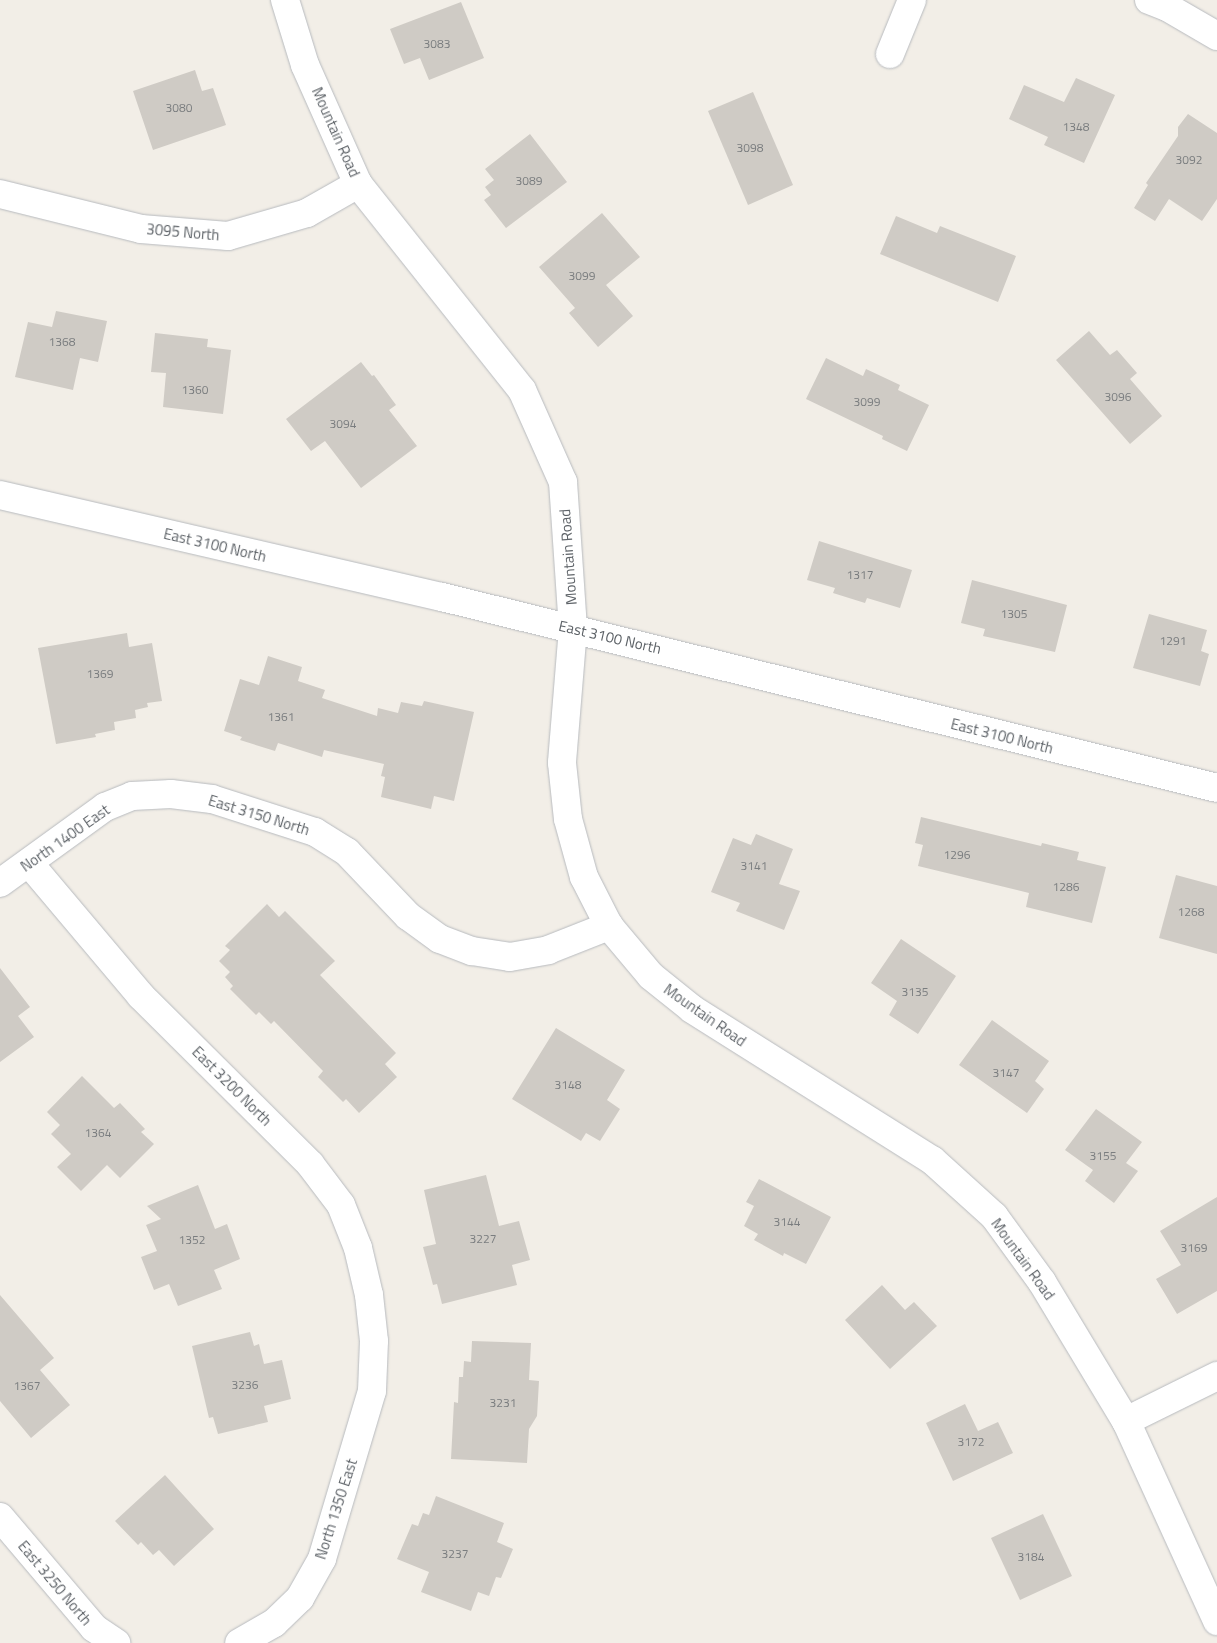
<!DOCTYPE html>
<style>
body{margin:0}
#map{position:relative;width:1217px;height:1643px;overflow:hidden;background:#f2eee7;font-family:"Titillium Web",sans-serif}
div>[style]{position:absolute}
.building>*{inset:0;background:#cfcbc5}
.roads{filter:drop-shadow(0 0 1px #b7babe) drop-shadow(0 0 1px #b7babe)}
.street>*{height:28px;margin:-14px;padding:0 14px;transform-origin:14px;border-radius:14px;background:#fff}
.secondary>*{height:28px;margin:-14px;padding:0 14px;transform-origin:14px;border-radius:14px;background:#fff}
span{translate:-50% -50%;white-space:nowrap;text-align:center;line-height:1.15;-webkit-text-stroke:4px #fff;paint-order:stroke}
.number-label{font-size:12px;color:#7a7d7f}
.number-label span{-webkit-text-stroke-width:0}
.street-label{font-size:15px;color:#5e6368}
</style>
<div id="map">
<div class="building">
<i style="clip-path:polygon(461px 2px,484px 58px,429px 80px,420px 58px,404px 64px,390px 29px)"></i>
<i style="clip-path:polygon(195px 70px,202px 91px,213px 88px,226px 125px,153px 150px,133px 91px)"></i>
<i style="clip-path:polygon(1076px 78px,1115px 95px,1084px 163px,1044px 145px,1048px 137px,1009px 119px,1024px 85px,1064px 102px)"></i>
<i style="clip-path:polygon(753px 92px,793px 185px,748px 205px,708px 111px)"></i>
<i style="clip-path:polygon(1188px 114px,1217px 133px,1217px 199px,1202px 221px,1169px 199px,1155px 221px,1134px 208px,1148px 185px,1146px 183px,1178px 136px,1178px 127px)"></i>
<i style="clip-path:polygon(530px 134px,567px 182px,506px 228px,484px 200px,491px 195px,485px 187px,494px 180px,485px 169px)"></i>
<i style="clip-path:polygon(602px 213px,640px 257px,606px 285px,633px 316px,598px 347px,569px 313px,575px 308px,539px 267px)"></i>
<i style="clip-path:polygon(896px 216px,937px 233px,940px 226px,1016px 256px,998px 302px,880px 254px)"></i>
<i style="clip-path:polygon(56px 311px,107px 321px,98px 362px,80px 358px,73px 390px,15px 377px,28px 322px,52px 327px)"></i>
<i style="clip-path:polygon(1089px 331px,1110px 355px,1117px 350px,1137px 373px,1130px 379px,1162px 416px,1130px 444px,1056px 360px)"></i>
<i style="clip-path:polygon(155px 333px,208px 339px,207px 347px,231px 350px,223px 414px,163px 407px,166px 373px,151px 372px)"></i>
<i style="clip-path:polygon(826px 358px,863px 376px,866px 369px,900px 385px,898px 390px,929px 405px,907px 451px,882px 439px,883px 436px,806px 399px)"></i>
<i style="clip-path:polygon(361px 362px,372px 376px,374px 375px,396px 405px,389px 410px,417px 446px,361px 488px,325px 441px,311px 451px,286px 419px)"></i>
<i style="clip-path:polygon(819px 541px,912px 570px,900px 608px,867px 598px,865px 603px,833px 593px,835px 588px,807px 580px)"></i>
<i style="clip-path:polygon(972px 580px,1067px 605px,1055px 652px,983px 636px,985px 629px,961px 623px)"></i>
<i style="clip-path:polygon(1149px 614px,1207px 630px,1201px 651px,1209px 654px,1200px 686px,1133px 668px)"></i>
<i style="clip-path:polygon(127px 633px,129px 647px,152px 643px,162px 701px,147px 703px,148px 707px,135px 710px,136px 718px,114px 722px,115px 730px,95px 734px,96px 737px,56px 744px,38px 648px)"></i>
<i style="clip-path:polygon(268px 656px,302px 667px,298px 681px,325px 690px,322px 698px,377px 716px,378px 708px,398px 713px,401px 702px,422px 706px,424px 701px,474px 712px,454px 801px,434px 796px,431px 809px,381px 797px,385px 777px,381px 776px,384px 764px,324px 750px,322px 757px,278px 743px,275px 751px,240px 740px,242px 737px,224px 731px,240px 679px,259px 685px)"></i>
<i style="clip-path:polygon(921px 817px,1041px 846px,1042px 843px,1079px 852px,1077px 860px,1106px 867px,1092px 923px,1026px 907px,1029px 893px,918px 866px,923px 845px,915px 843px)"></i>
<i style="clip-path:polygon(756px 834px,793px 849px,779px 884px,800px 891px,784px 930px,736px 911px,740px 903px,711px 892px,733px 838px,751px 845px)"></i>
<i style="clip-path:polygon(1176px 875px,1217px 886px,1217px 954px,1159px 938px)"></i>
<i style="clip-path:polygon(267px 904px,279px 917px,285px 911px,335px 961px,320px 975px,396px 1053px,385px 1064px,397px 1077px,359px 1113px,346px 1099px,343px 1102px,318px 1077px,323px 1071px,274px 1021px,271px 1024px,259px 1012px,256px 1015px,230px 989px,233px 986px,225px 977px,230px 972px,219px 961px,230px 950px,225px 946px)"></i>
<i style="clip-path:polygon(901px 939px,956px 976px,918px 1034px,889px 1015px,897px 1001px,871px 983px)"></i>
<i style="clip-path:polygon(0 968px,30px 1007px,18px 1016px,34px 1037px,0 1062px)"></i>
<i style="clip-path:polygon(992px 1020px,1049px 1061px,1035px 1081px,1044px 1089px,1027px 1113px,959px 1065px)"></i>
<i style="clip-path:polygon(556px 1028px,625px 1070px,607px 1100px,620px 1109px,600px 1141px,586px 1133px,581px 1141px,512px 1099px)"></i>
<i style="clip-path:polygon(82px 1076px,114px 1108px,120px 1103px,145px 1129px,141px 1132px,154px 1144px,120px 1178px,107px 1165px,81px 1191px,57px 1167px,71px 1154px,51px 1134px,60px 1125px,47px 1112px)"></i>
<i style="clip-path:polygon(1096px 1109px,1142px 1142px,1126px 1163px,1138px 1171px,1114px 1203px,1085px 1181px,1093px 1170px,1065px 1150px)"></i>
<i style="clip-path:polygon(486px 1175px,499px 1226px,519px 1221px,530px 1260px,512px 1265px,517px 1285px,442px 1304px,437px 1284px,433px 1285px,423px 1247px,436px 1244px,424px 1190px)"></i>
<i style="clip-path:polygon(759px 1179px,831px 1217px,806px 1264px,784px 1253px,783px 1256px,754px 1240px,758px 1234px,744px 1226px,754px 1206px,746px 1202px)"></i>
<i style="clip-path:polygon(198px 1185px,215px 1229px,227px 1224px,240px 1259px,214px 1270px,222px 1289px,178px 1306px,169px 1284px,154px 1290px,141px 1257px,157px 1251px,146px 1225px,161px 1219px,147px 1206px)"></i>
<i style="clip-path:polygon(1217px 1197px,1217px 1291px,1177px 1314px,1156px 1279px,1181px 1265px,1160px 1231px)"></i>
<i style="clip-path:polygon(882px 1285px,905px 1310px,914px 1302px,937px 1326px,890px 1369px,845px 1320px)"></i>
<i style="clip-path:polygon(0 1295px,54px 1358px,40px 1370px,70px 1405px,31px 1438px,0 1401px)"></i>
<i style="clip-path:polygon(250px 1332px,254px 1346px,259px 1344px,264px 1364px,282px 1360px,291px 1399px,264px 1406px,268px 1422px,218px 1434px,213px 1417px,209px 1418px,192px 1346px)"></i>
<i style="clip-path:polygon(472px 1341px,531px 1343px,529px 1380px,539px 1381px,537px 1416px,529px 1429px,527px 1463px,451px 1459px,454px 1402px,458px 1403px,459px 1377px,463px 1377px,464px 1361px,471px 1362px)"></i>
<i style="clip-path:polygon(965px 1404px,978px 1431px,998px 1422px,1013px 1453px,953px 1481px,926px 1423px)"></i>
<i style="clip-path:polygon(165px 1475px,214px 1529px,174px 1566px,159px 1550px,153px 1555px,141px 1542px,138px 1545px,115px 1521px)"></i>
<i style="clip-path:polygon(436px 1496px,504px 1523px,497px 1542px,513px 1549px,501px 1578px,496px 1577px,489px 1596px,478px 1592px,471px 1611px,421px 1592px,429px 1572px,397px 1559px,412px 1524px,418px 1526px,423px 1513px,429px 1515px)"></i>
<i style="clip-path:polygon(1043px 1514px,1072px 1576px,1020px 1600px,991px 1538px)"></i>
</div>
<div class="roads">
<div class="street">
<i style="left:1149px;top:0;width:19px;rotate:21deg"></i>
<i style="left:1167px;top:7px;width:58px;rotate:30.1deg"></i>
<i style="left:890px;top:54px;width:58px;rotate:-67.8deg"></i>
<i style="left:0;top:194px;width:145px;rotate:13.9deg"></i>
<i style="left:141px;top:229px;width:87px;rotate:4.6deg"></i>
<i style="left:228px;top:236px;width:82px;rotate:-16.2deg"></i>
<i style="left:307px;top:213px;width:59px;rotate:-29.6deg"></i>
<i style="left:29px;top:863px;width:174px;rotate:49.9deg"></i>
<i style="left:141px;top:996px;width:238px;rotate:44.8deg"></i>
<i style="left:310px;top:1164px;width:51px;rotate:52.9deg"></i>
<i style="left:341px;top:1205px;width:46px;rotate:68.4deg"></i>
<i style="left:358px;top:1248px;width:48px;rotate:76.8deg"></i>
<i style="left:369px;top:1295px;width:46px;rotate:83.8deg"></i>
<i style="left:374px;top:1341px;width:50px;rotate:92.3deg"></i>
<i style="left:372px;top:1391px;width:175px;rotate:106.6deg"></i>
<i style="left:322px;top:1559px;width:45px;rotate:119.4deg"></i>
<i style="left:300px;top:1598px;width:36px;rotate:136deg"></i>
<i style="left:274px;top:1623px;width:40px;rotate:150.3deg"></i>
<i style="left:0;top:883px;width:130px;rotate:-35.9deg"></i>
<i style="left:105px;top:807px;width:29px;rotate:-22deg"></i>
<i style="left:132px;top:796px;width:39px;rotate:-3deg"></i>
<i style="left:171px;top:794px;width:41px;rotate:7deg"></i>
<i style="left:212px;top:799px;width:108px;rotate:17.8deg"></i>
<i style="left:315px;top:832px;width:38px;rotate:32deg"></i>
<i style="left:347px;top:852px;width:88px;rotate:46.4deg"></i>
<i style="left:408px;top:916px;width:39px;rotate:36deg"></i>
<i style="left:440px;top:939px;width:34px;rotate:21deg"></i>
<i style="left:472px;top:951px;width:38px;rotate:9deg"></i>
<i style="left:510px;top:957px;width:39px;rotate:-10deg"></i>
<i style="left:548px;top:950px;width:66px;rotate:-21.5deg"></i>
<i style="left:1126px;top:1421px;width:102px;rotate:-26.3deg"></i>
<i style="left:0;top:1517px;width:145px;rotate:49.7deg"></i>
<i style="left:94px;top:1628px;width:27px;rotate:34deg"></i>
</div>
<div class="secondary">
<i style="left:285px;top:0;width:68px;rotate:72.9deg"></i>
<i style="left:305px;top:65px;width:130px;rotate:66deg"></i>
<i style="left:358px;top:184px;width:263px;rotate:51.5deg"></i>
<i style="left:522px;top:390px;width:101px;rotate:66deg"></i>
<i style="left:563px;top:482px;width:146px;rotate:86.1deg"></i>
<i style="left:573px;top:628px;width:135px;rotate:94.7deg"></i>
<i style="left:562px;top:763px;width:56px;rotate:83.9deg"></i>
<i style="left:568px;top:819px;width:60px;rotate:74.6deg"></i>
<i style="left:584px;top:877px;width:55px;rotate:63deg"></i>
<i style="left:609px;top:926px;width:65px;rotate:50deg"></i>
<i style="left:651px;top:976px;width:53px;rotate:38.8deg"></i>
<i style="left:692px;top:1009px;width:284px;rotate:32.2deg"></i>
<i style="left:932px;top:1160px;width:84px;rotate:42.1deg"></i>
<i style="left:994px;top:1216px;width:82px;rotate:54deg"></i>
<i style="left:1042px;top:1282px;width:162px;rotate:58.9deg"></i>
<i style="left:1126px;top:1421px;width:220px;rotate:65.5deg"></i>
<i style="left:0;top:495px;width:454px;rotate:13deg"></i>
<i style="left:442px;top:597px;width:798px;rotate:13.84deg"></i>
</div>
</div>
<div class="number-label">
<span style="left:437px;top:44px">3083</span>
<span style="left:179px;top:108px">3080</span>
<span style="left:1076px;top:127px">1348</span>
<span style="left:750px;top:148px">3098</span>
<span style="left:1189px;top:160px">3092</span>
<span style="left:529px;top:181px">3089</span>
<span style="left:582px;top:276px">3099</span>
<span style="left:62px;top:342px">1368</span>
<span style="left:195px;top:390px">1360</span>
<span style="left:1118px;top:397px">3096</span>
<span style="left:867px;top:402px">3099</span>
<span style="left:343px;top:424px">3094</span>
<span style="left:860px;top:575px">1317</span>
<span style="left:1014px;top:614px">1305</span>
<span style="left:1173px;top:641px">1291</span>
<span style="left:100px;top:674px">1369</span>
<span style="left:281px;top:717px">1361</span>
<span style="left:957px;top:855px">1296</span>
<span style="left:754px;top:866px">3141</span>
<span style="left:1066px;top:887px">1286</span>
<span style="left:1191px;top:912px">1268</span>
<span style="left:915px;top:992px">3135</span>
<span style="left:1006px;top:1073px">3147</span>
<span style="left:568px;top:1085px">3148</span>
<span style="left:98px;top:1133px">1364</span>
<span style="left:1103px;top:1156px">3155</span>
<span style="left:787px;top:1222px">3144</span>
<span style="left:483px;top:1239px">3227</span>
<span style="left:192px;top:1240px">1352</span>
<span style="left:1194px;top:1248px">3169</span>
<span style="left:245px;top:1385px">3236</span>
<span style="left:27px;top:1386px">1367</span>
<span style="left:503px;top:1403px">3231</span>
<span style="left:971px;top:1442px">3172</span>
<span style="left:455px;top:1554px">3237</span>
<span style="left:1031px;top:1557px">3184</span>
</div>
<div class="street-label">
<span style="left:336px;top:132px;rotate:66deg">Mountain Road</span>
<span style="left:183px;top:232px;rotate:5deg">3095 North</span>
<span style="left:215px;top:545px;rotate:13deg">East 3100 North</span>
<span style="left:568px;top:557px;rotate:-94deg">Mountain Road</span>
<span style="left:610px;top:637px;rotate:13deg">East 3100 North</span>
<span style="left:1002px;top:736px;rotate:14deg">East 3100 North</span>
<span style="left:259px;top:815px;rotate:17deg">East 3150 North</span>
<span style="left:65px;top:838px;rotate:-35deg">North 1400 East</span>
<span style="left:705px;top:1015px;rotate:35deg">Mountain Road</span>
<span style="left:232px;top:1086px;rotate:45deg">East 3200 North</span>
<span style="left:1023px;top:1259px;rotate:54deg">Mountain Road</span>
<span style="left:336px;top:1509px;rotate:-72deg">North 1350 East</span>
<span style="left:55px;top:1583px;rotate:50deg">East 3250 North</span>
</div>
</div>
